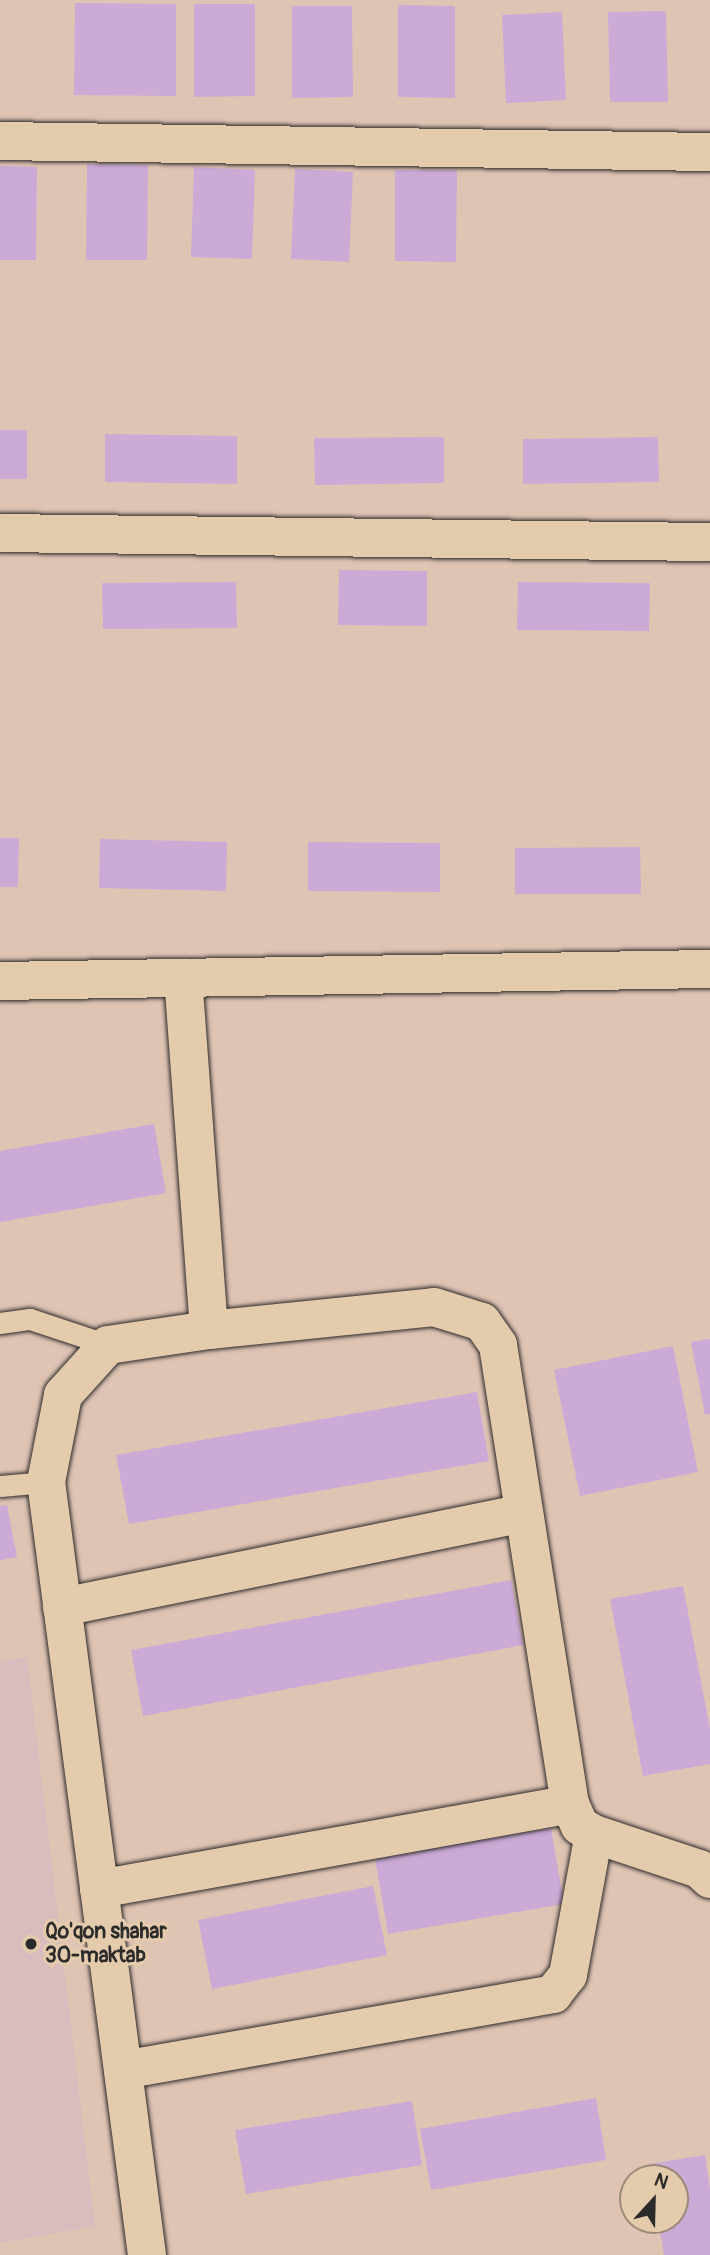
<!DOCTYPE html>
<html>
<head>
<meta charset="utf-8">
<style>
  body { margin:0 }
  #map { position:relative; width:710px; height:2255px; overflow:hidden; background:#dfc4b4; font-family:Pangolin,sans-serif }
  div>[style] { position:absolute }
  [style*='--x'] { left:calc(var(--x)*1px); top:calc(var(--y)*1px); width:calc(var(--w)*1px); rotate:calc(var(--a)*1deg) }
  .built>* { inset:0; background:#d9bcbe }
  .building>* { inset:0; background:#cbaad6 }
  .roads { filter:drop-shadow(0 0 2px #2b2b2b) drop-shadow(0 0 2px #2b2b2b) }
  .service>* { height:21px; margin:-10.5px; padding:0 10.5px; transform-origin:10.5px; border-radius:10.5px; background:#e4cbac }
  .minor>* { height:38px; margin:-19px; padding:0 19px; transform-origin:19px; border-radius:19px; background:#e4cbac }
  .dots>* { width:19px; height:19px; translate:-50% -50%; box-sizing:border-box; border:4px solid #e4cbac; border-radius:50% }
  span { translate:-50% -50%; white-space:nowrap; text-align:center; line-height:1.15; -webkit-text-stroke:6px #e4cbac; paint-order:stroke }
  .poi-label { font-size:21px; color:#2b2b2b; font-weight:700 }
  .left { translate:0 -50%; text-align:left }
  .north { position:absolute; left:619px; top:2164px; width:70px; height:70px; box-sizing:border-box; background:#e4cbac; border:2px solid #9a8b78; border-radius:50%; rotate:22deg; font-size:19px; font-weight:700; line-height:28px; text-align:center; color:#2b2b2b }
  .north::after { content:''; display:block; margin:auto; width:24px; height:32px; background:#2b2b2b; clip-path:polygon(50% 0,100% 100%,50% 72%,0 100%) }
</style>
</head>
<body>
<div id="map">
  <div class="built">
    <i style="clip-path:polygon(27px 1657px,95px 2226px,0 2243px,0 1662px)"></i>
  </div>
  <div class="building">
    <i style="clip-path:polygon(75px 3px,176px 4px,176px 96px,74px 95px)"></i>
    <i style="clip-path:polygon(194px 4px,255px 4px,255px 96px,194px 97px)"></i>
    <i style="clip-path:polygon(398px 5px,455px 6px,455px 98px,398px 97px)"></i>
    <i style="clip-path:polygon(292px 6px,352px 6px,353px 97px,292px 98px)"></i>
    <i style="clip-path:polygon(666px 11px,668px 102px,610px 102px,608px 12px)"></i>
    <i style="clip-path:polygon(562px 12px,566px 100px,506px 103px,502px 15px)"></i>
    <i style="clip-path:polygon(87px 164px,148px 165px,147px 260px,86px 260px)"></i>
    <i style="clip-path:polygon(0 166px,37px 167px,36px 260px,0 260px)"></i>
    <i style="clip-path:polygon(194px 167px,255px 170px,252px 259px,191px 257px)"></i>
    <i style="clip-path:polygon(295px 169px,353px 172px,349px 262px,291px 259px)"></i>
    <i style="clip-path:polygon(395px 170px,457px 170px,456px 262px,395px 261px)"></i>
    <i style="clip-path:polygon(0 430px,27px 430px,27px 479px,0 479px)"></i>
    <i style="clip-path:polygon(105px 434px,237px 436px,237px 484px,105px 482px)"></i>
    <i style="clip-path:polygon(444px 437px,444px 483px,315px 485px,314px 438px)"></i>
    <i style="clip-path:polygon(658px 437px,659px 482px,523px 484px,523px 439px)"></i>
    <i style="clip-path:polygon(339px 570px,427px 571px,427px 626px,338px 625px)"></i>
    <i style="clip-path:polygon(236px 582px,237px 628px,103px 629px,102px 583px)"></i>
    <i style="clip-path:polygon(518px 582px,650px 583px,649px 631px,517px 630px)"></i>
    <i style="clip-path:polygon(0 838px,19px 838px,18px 887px,0 887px)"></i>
    <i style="clip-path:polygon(100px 839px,227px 842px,226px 891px,99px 888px)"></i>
    <i style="clip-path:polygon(308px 842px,440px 843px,440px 892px,308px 891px)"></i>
    <i style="clip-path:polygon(640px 847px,641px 894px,515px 894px,515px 848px)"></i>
    <i style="clip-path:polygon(154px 1124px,166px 1193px,0 1222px,0 1151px)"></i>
    <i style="clip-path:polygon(710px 1339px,710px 1414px,705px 1415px,691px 1342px)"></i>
    <i style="clip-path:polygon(673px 1346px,698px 1472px,580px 1496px,554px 1370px)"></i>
    <i style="clip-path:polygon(477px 1392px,489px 1461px,129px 1524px,116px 1455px)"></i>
    <i style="clip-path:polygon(7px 1505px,17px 1557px,0 1560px,0 1506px)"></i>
    <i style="clip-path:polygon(511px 1580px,523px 1645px,143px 1716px,131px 1650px)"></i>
    <i style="clip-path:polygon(683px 1586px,710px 1729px,710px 1764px,643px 1776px,610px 1599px)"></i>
    <i style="clip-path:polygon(551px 1828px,564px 1904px,388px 1934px,375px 1858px)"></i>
    <i style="clip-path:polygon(373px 1886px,387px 1955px,212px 1989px,198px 1920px)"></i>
    <i style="clip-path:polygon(596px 2098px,606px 2160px,431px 2190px,420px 2129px)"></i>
    <i style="clip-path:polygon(412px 2101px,422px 2165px,246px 2194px,235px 2130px)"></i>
    <i style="clip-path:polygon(705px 2155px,710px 2188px,710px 2255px,664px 2255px,658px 2220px,675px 2220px,675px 2178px,651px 2178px,649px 2164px)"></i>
  </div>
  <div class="roads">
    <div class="service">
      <i style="--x:0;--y:1323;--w:30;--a:-8"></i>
      <i style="--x:30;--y:1319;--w:82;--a:18.4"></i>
      <i style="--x:0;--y:1486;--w:46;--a:-5"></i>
    </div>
    <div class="minor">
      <i style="--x:0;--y:141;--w:710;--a:0.89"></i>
      <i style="--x:0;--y:533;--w:710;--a:0.73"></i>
      <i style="--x:0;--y:981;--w:710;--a:-0.97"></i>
      <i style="--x:209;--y:1330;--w:226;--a:-5.8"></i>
      <i style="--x:434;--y:1307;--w:50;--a:17.4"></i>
      <i style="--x:482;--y:1322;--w:28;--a:55"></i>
      <i style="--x:498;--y:1345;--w:465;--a:81.1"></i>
      <i style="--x:570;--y:1804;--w:24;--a:66"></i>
      <i style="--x:580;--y:1826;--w:16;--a:30"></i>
      <i style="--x:594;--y:1834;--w:111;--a:18.4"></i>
      <i style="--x:699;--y:1869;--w:15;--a:42"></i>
      <i style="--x:62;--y:1607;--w:471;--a:-11.5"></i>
      <i style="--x:99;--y:1889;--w:479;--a:-10.2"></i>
      <i style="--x:123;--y:2070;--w:437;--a:-10"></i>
      <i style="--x:553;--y:1994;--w:24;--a:-52"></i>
      <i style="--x:568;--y:1975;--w:143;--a:-79.6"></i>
      <i style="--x:147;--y:2255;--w:780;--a:-97.44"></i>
      <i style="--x:46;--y:1482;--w:89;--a:-78.9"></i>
      <i style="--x:63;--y:1395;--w:67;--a:-48"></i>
      <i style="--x:108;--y:1345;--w:102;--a:-8.4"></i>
      <i style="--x:209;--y:1330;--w:353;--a:-94.2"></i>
    </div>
  </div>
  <div class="dots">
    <i style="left:31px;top:1944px;background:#2b2b2b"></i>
  </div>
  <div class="poi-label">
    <span class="left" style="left:45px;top:1944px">Qo'qon shahar<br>30-maktab</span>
  </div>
  <div class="north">N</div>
</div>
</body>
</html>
